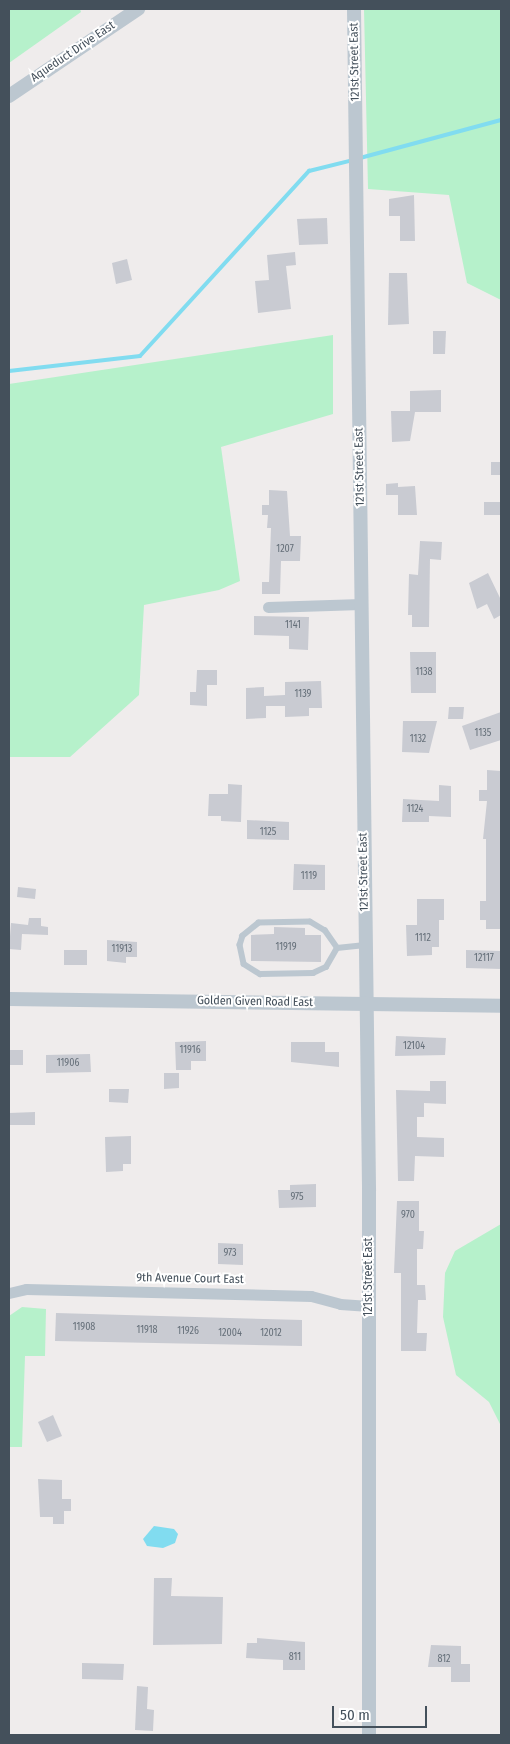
<!DOCTYPE html>
<html>
<head>
<meta charset="utf-8">
<style>
  body { margin:0 }
  #map { position:relative; width:510px; height:1744px; overflow:hidden; background:#efecec; font-family:"Fira Sans Condensed",sans-serif }
  div>[style] { position:absolute }
  [style*='--x'] { left:calc(var(--x)*1px); top:calc(var(--y)*1px); width:calc(var(--w)*1px); rotate:calc(var(--a)*1deg) }
  .green>* { inset:0; background:#b6f1cb }
  .water>* { inset:0; background:#81dcf0 }
  .stream>* { height:4px; margin:-2px; padding:0 2px; transform-origin:2px; border-radius:2px; background:#81dcf0 }
  .building>* { inset:0; background:#c9cbd2 }
  .service>* { height:5.5px; margin:-2.75px; padding:0 2.75px; transform-origin:2.75px; border-radius:2.75px; background:#bcc7d0 }
  .minor>* { height:11px; margin:-5.5px; padding:0 5.5px; transform-origin:5.5px; border-radius:5.5px; background:#bcc7d0 }
  .tertiary>* { height:14px; margin:-7px; padding:0 7px; transform-origin:7px; border-radius:7px; background:#bcc7d0 }
  span { translate:-50% -50%; white-space:nowrap; text-align:center; line-height:1.15; -webkit-text-stroke:4px #fff; paint-order:stroke }
  .number-label { font-size:10px; color:#656f79 }
  .number-label span { -webkit-text-stroke-width:0 }
  .street-label { font-size:12px; color:#44505b }
  .frame { position:absolute; inset:0; border:10px solid #44505b; pointer-events:none }
  .scale { position:absolute; left:332px; top:1706px; width:95px; height:22px; box-sizing:border-box; border:2px solid #44505b; border-top:0; padding-left:6px; font-size:15px; line-height:18px; white-space:nowrap; color:#44505b; -webkit-text-stroke:4px #fff; paint-order:stroke }
</style>
</head>
<body>
<div id="map">
  <div class="green">
    <i style="clip-path:polygon(9px 9px,80px 9px,81px 12px,9px 63px)"></i>
    <i style="clip-path:polygon(364px 9px,501px 9px,501px 300px,467px 283px,449px 195px,368px 189px)"></i>
    <i style="clip-path:polygon(333px 335px,333px 414px,221px 447px,240px 581px,219px 590px,144px 605px,139px 695px,70px 757px,9px 757px,9px 384px)"></i>
    <i style="clip-path:polygon(501px 1224px,501px 1426px,489px 1402px,456px 1375px,443px 1317px,445px 1273px,455px 1251px)"></i>
    <i style="clip-path:polygon(22px 1307px,46px 1309px,45px 1356px,25px 1356px,22px 1447px,9px 1447px,9px 1316px)"></i>
  </div>
  <div class="water">
    <i style="clip-path:polygon(154px 1526px,174px 1529px,178px 1534px,175px 1543px,163px 1548px,147px 1546px,143px 1539px)"></i>
  </div>
  <div class="stream">
    <i style="--x:360;--y:158;--w:146;--a:-15.1"></i>
    <i style="--x:9;--y:371;--w:132;--a:-6.5"></i>
    <i style="--x:140;--y:356;--w:251;--a:-47.6"></i>
    <i style="--x:309;--y:171;--w:45;--a:-14"></i>
  </div>
  <div class="building">
    <i style="clip-path:polygon(414px 195px,415px 241px,400px 241px,400px 216px,389px 216px,389px 199px)"></i>
    <i style="clip-path:polygon(327px 218px,328px 244px,299px 245px,297px 219px)"></i>
    <i style="clip-path:polygon(295px 252px,296px 265px,286px 266px,291px 309px,258px 313px,255px 281px,269px 280px,267px 255px)"></i>
    <i style="clip-path:polygon(127px 259px,132px 280px,116px 284px,112px 263px)"></i>
    <i style="clip-path:polygon(389px 273px,407px 273px,409px 324px,388px 325px)"></i>
    <i style="clip-path:polygon(433px 331px,446px 331px,445px 354px,433px 354px)"></i>
    <i style="clip-path:polygon(441px 390px,441px 412px,415px 412px,410px 441px,392px 442px,391px 411px,410px 411px,410px 391px)"></i>
    <i style="clip-path:polygon(491px 462px,501px 462px,501px 475px,491px 475px)"></i>
    <i style="clip-path:polygon(398px 483px,398px 487px,415px 486px,417px 515px,398px 515px,398px 495px,386px 495px,386px 484px)"></i>
    <i style="clip-path:polygon(269px 490px,287px 491px,290px 536px,301px 536px,300px 561px,281px 561px,280px 594px,262px 594px,262px 582px,269px 582px,271px 528px,267px 528px,268px 515px,262px 515px,262px 505px,269px 505px)"></i>
    <i style="clip-path:polygon(484px 502px,501px 502px,501px 515px,484px 515px)"></i>
    <i style="clip-path:polygon(420px 541px,442px 542px,441px 560px,430px 559px,429px 627px,412px 627px,412px 615px,408px 615px,409px 574px,418px 575px)"></i>
    <i style="clip-path:polygon(488px 573px,501px 600px,501px 615px,494px 619px,487px 604px,477px 609px,469px 583px)"></i>
    <i style="clip-path:polygon(254px 616px,309px 617px,308px 650px,289px 649px,289px 636px,254px 635px)"></i>
    <i style="clip-path:polygon(410px 652px,436px 652px,436px 693px,411px 693px)"></i>
    <i style="clip-path:polygon(197px 670px,217px 670px,217px 685px,207px 685px,207px 706px,190px 705px,190px 692px,196px 692px)"></i>
    <i style="clip-path:polygon(321px 681px,322px 708px,309px 708px,309px 716px,285px 717px,285px 706px,266px 706px,266px 718px,246px 719px,246px 688px,264px 687px,264px 696px,285px 695px,285px 682px)"></i>
    <i style="clip-path:polygon(449px 707px,464px 707px,463px 719px,448px 719px)"></i>
    <i style="clip-path:polygon(501px 712px,501px 740px,470px 750px,462px 726px)"></i>
    <i style="clip-path:polygon(403px 721px,437px 721px,429px 753px,402px 752px)"></i>
    <i style="clip-path:polygon(487px 770px,501px 771px,501px 929px,486px 929px,486px 920px,480px 920px,480px 901px,486px 901px,486px 839px,483px 839px,487px 801px,479px 801px,479px 790px,487px 790px)"></i>
    <i style="clip-path:polygon(228px 784px,242px 785px,241px 822px,221px 821px,221px 816px,208px 816px,209px 794px,228px 794px)"></i>
    <i style="clip-path:polygon(439px 785px,451px 786px,451px 817px,429px 816px,429px 822px,402px 822px,403px 799px,439px 801px)"></i>
    <i style="clip-path:polygon(247px 820px,289px 822px,289px 840px,247px 839px)"></i>
    <i style="clip-path:polygon(294px 864px,325px 865px,325px 890px,293px 890px)"></i>
    <i style="clip-path:polygon(18px 887px,36px 889px,35px 899px,17px 897px)"></i>
    <i style="clip-path:polygon(417px 899px,444px 899px,444px 920px,439px 920px,439px 947px,432px 947px,432px 955px,407px 956px,406px 925px,417px 925px)"></i>
    <i style="clip-path:polygon(29px 918px,41px 918px,41px 926px,48px 927px,48px 935px,22px 934px,21px 950px,9px 949px,11px 923px,28px 925px)"></i>
    <i style="clip-path:polygon(274px 927px,305px 928px,305px 935px,321px 935px,321px 962px,251px 961px,251px 935px,274px 934px)"></i>
    <i style="clip-path:polygon(107px 940px,137px 942px,137px 957px,126px 957px,126px 963px,107px 961px)"></i>
    <i style="clip-path:polygon(64px 950px,87px 950px,87px 965px,64px 965px)"></i>
    <i style="clip-path:polygon(466px 950px,501px 951px,501px 969px,466px 968px)"></i>
    <i style="clip-path:polygon(396px 1036px,446px 1038px,445px 1055px,395px 1056px)"></i>
    <i style="clip-path:polygon(206px 1041px,206px 1061px,191px 1061px,191px 1070px,176px 1070px,175px 1042px)"></i>
    <i style="clip-path:polygon(291px 1042px,325px 1042px,325px 1052px,339px 1052px,339px 1067px,291px 1062px)"></i>
    <i style="clip-path:polygon(9px 1050px,23px 1050px,23px 1065px,9px 1065px)"></i>
    <i style="clip-path:polygon(90px 1054px,91px 1072px,46px 1073px,46px 1055px)"></i>
    <i style="clip-path:polygon(164px 1073px,179px 1073px,179px 1088px,164px 1089px)"></i>
    <i style="clip-path:polygon(430px 1081px,446px 1081px,446px 1104px,424px 1103px,424px 1117px,417px 1117px,417px 1137px,444px 1138px,444px 1157px,415px 1156px,414px 1181px,398px 1181px,396px 1090px,430px 1091px)"></i>
    <i style="clip-path:polygon(109px 1089px,129px 1089px,128px 1103px,109px 1102px)"></i>
    <i style="clip-path:polygon(35px 1112px,35px 1125px,9px 1125px,9px 1113px)"></i>
    <i style="clip-path:polygon(131px 1136px,131px 1164px,123px 1164px,123px 1171px,106px 1172px,105px 1137px)"></i>
    <i style="clip-path:polygon(316px 1184px,316px 1207px,279px 1208px,278px 1190px,290px 1190px,290px 1185px)"></i>
    <i style="clip-path:polygon(397px 1201px,419px 1201px,419px 1231px,424px 1231px,423px 1249px,417px 1249px,417px 1285px,425px 1285px,426px 1300px,418px 1300px,417px 1333px,427px 1333px,426px 1351px,401px 1351px,401px 1273px,394px 1273px)"></i>
    <i style="clip-path:polygon(218px 1243px,243px 1244px,243px 1265px,218px 1264px)"></i>
    <i style="clip-path:polygon(56px 1313px,302px 1320px,302px 1346px,55px 1341px)"></i>
    <i style="clip-path:polygon(53px 1415px,62px 1436px,47px 1442px,38px 1422px)"></i>
    <i style="clip-path:polygon(38px 1479px,62px 1480px,62px 1499px,71px 1499px,71px 1511px,64px 1511px,64px 1524px,53px 1524px,53px 1517px,40px 1517px)"></i>
    <i style="clip-path:polygon(154px 1578px,172px 1578px,171px 1596px,223px 1597px,222px 1644px,153px 1645px)"></i>
    <i style="clip-path:polygon(257px 1638px,305px 1642px,305px 1670px,283px 1670px,283px 1660px,246px 1658px,247px 1643px,257px 1643px)"></i>
    <i style="clip-path:polygon(431px 1645px,461px 1646px,461px 1664px,470px 1664px,470px 1682px,451px 1682px,451px 1667px,428px 1667px)"></i>
    <i style="clip-path:polygon(82px 1663px,124px 1664px,123px 1680px,82px 1679px)"></i>
    <i style="clip-path:polygon(137px 1686px,148px 1687px,147px 1709px,154px 1710px,153px 1731px,135px 1730px)"></i>
  </div>
  <div class="service">
    <i style="--x:337;--y:948;--w:21;--a:-125"></i>
    <i style="--x:325;--y:931;--w:17;--a:-149"></i>
    <i style="--x:310;--y:922;--w:51;--a:178.9"></i>
    <i style="--x:259;--y:923;--w:21;--a:141"></i>
    <i style="--x:243;--y:936;--w:9;--a:108"></i>
    <i style="--x:240;--y:945;--w:19;--a:78"></i>
    <i style="--x:244;--y:964;--w:19;--a:32"></i>
    <i style="--x:260;--y:974;--w:53;--a:-1.1"></i>
    <i style="--x:313;--y:973;--w:14;--a:-25"></i>
    <i style="--x:326;--y:967;--w:22;--a:-60"></i>
    <i style="--x:337;--y:948;--w:28;--a:-6"></i>
  </div>
  <div class="minor">
    <i style="--x:268;--y:607;--w:93;--a:-1.8"></i>
    <i style="--x:9;--y:1293;--w:17;--a:-13"></i>
    <i style="--x:26;--y:1289;--w:285;--a:1.4"></i>
    <i style="--x:311;--y:1296;--w:30;--a:15"></i>
    <i style="--x:340;--y:1304;--w:29;--a:4"></i>
  </div>
  <div class="tertiary">
    <i style="--x:354;--y:9;--w:1182;--a:89.27"></i>
    <i style="--x:369;--y:1191;--w:544;--a:90"></i>
    <i style="--x:9;--y:96;--w:156;--a:-34"></i>
    <i style="--x:9;--y:999;--w:492;--a:0.8"></i>
  </div>
  <div class="number-label">
    <span style="left:285px;top:550px">1207</span>
    <span style="left:293px;top:626px">1141</span>
    <span style="left:424px;top:673px">1138</span>
    <span style="left:303px;top:695px">1139</span>
    <span style="left:483px;top:734px">1135</span>
    <span style="left:418px;top:740px">1132</span>
    <span style="left:415px;top:810px">1124</span>
    <span style="left:268px;top:833px">1125</span>
    <span style="left:309px;top:877px">1119</span>
    <span style="left:423px;top:939px">1112</span>
    <span style="left:286px;top:948px">11919</span>
    <span style="left:122px;top:950px">11913</span>
    <span style="left:484px;top:959px">12117</span>
    <span style="left:414px;top:1047px">12104</span>
    <span style="left:190px;top:1051px">11916</span>
    <span style="left:68px;top:1064px">11906</span>
    <span style="left:297px;top:1198px">975</span>
    <span style="left:408px;top:1216px">970</span>
    <span style="left:230px;top:1254px">973</span>
    <span style="left:84px;top:1328px">11908</span>
    <span style="left:147px;top:1331px">11918</span>
    <span style="left:188px;top:1332px">11926</span>
    <span style="left:230px;top:1334px">12004</span>
    <span style="left:271px;top:1334px">12012</span>
    <span style="left:295px;top:1658px">811</span>
    <span style="left:444px;top:1660px">812</span>
  </div>
  <div class="street-label">
    <span style="left:73px;top:52px;rotate:-34deg">Aqueduct Drive East</span>
    <span style="left:355px;top:62px;rotate:-91deg">121st Street East</span>
    <span style="left:360px;top:467px;rotate:-91deg">121st Street East</span>
    <span style="left:364px;top:872px;rotate:-91deg">121st Street East</span>
    <span style="left:255px;top:1002px;rotate:1deg">Golden Given Road East</span>
    <span style="left:369px;top:1277px;rotate:-90deg">121st Street East</span>
    <span style="left:190px;top:1279px;rotate:1deg">9th Avenue Court East</span>
  </div>
  <div class="frame"></div>
  <div class="scale">50 m</div>
</div>
</body>
</html>
